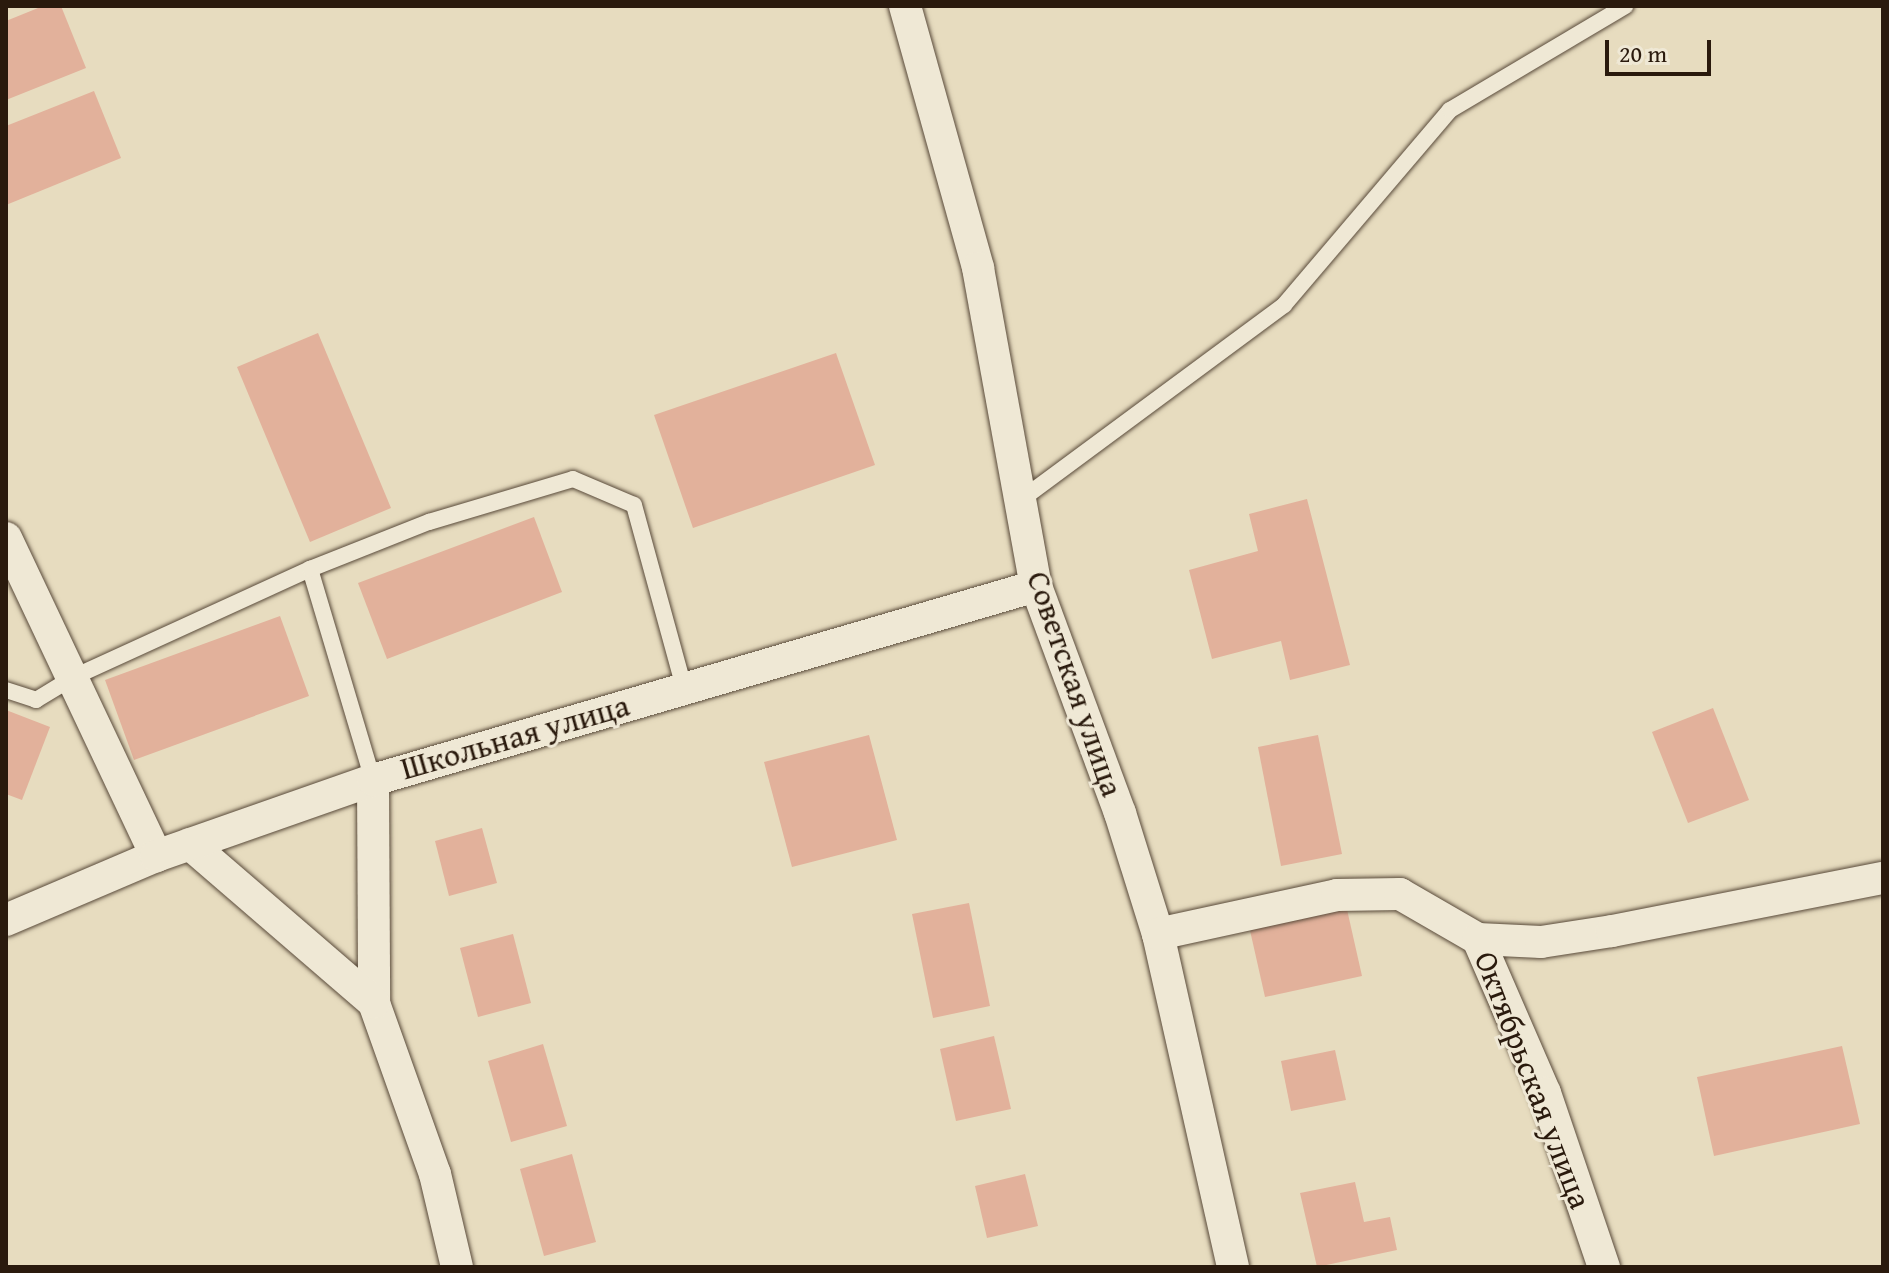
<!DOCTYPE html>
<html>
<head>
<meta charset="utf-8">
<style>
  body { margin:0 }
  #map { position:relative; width:1889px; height:1273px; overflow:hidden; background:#e7dcbf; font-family:"Gentium Book Plus",serif }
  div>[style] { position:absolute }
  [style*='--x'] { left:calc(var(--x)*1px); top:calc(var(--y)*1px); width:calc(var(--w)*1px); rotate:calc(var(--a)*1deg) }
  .building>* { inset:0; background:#e2b19b }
  .roads { filter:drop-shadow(0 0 2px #594a3a) drop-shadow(0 0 2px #594a3a) }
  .service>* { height:16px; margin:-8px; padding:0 8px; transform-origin:8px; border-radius:8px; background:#efe8d5 }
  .minor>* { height:32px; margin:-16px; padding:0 16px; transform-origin:16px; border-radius:16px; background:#efe8d5 }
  span { translate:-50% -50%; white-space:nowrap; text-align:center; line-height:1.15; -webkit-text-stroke:6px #efe8d5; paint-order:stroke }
  .street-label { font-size:32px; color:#2a1a0d }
  .frame { position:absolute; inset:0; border:8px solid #2a1a0d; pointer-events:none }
  .scale { position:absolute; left:1605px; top:40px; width:106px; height:36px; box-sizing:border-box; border:4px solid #2a1a0d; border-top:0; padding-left:10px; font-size:24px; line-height:28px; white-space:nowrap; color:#2a1a0d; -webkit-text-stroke:6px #efe8d5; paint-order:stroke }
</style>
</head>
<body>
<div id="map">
  <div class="building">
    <i style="clip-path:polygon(43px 6px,61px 6px,86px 68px,6px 100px,6px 21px)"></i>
    <i style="clip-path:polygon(94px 91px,121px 158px,6px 205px,6px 126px)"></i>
    <i style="clip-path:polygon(318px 333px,391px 508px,310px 542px,237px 367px)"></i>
    <i style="clip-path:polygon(836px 353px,875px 465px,693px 528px,654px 415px)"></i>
    <i style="clip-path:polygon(1307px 499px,1350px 665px,1290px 680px,1281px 641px,1212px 659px,1189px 570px,1258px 551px,1249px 514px)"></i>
    <i style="clip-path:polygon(534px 517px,562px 592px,387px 659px,358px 583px)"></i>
    <i style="clip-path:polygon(280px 616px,309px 696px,134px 760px,105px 680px)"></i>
    <i style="clip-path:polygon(1713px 708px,1749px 800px,1688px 823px,1652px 732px)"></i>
    <i style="clip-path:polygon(6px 710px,50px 727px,22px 800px,6px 794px)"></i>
    <i style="clip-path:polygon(869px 735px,897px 840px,792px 867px,764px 762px)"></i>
    <i style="clip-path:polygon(1318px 735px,1342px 854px,1281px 866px,1258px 747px)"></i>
    <i style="clip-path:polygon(482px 828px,497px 883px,449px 896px,435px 841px)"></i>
    <i style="clip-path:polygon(969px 903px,990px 1006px,933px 1018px,912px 914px)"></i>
    <i style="clip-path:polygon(1346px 905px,1362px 976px,1265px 997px,1249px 926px)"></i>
    <i style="clip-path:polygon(513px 934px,531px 1003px,478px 1017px,460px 948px)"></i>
    <i style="clip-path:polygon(994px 1036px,1011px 1109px,956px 1121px,940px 1049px)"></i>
    <i style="clip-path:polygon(543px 1044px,567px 1126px,511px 1142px,488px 1061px)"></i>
    <i style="clip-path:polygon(1842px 1046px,1860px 1124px,1714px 1156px,1697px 1077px)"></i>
    <i style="clip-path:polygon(1335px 1050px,1346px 1100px,1291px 1111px,1281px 1061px)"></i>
    <i style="clip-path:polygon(572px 1154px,596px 1242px,544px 1256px,520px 1169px)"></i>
    <i style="clip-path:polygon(1025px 1174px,1038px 1226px,987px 1238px,975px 1186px)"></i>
    <i style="clip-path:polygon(1355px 1182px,1364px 1222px,1390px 1217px,1397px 1250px,1317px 1267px,1300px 1193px)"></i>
  </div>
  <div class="roads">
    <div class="service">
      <i style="--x:1022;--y:499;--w:326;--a:-36.5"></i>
      <i style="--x:1284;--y:305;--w:256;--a:-49.6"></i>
      <i style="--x:1450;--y:110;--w:204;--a:-30.7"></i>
      <i style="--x:310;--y:569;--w:220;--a:73.4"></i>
      <i style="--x:6;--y:690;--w:32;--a:18"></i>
      <i style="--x:36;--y:700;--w:44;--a:-31.2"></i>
      <i style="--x:74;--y:677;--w:260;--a:-24.6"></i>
      <i style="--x:310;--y:569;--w:128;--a:-21.6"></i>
      <i style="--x:429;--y:522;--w:150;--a:-16.6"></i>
      <i style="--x:573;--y:479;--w:66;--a:23.1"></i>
      <i style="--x:634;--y:505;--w:190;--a:74.7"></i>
    </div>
    <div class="minor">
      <i style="--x:905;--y:6;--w:272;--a:74.4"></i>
      <i style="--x:978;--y:268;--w:323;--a:79.7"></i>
      <i style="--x:1036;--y:586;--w:242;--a:69.7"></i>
      <i style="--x:1120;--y:813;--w:127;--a:72.6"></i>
      <i style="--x:1158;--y:934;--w:341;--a:77.3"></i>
      <i style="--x:6;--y:538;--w:352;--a:64.7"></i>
      <i style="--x:373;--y:780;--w:223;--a:89.7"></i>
      <i style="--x:374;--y:1003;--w:182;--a:70.4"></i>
      <i style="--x:435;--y:1174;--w:96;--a:76.7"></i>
      <i style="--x:190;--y:844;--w:243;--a:40.8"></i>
      <i style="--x:6;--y:920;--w:163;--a:-23.1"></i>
      <i style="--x:156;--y:856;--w:230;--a:-19.3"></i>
      <i style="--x:373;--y:780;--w:691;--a:-16.31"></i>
      <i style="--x:1158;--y:934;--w:183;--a:-12.3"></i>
      <i style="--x:1337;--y:895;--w:63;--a:-0.9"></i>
      <i style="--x:1400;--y:894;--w:90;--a:30"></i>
      <i style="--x:1478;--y:939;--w:168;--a:66.5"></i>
      <i style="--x:1545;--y:1093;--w:184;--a:71.3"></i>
      <i style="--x:1478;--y:939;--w:63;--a:2.7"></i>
      <i style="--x:1541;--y:942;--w:72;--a:-8.8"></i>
      <i style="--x:1612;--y:931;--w:276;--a:-11.1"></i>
    </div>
  </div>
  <div class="street-label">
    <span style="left:1075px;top:684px;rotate:71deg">Советская улица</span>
    <span style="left:515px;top:737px;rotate:-16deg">Школьная улица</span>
    <span style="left:1533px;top:1080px;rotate:69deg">Октябрьская улица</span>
  </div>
  <div class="frame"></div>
  <div class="scale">20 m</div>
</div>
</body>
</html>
